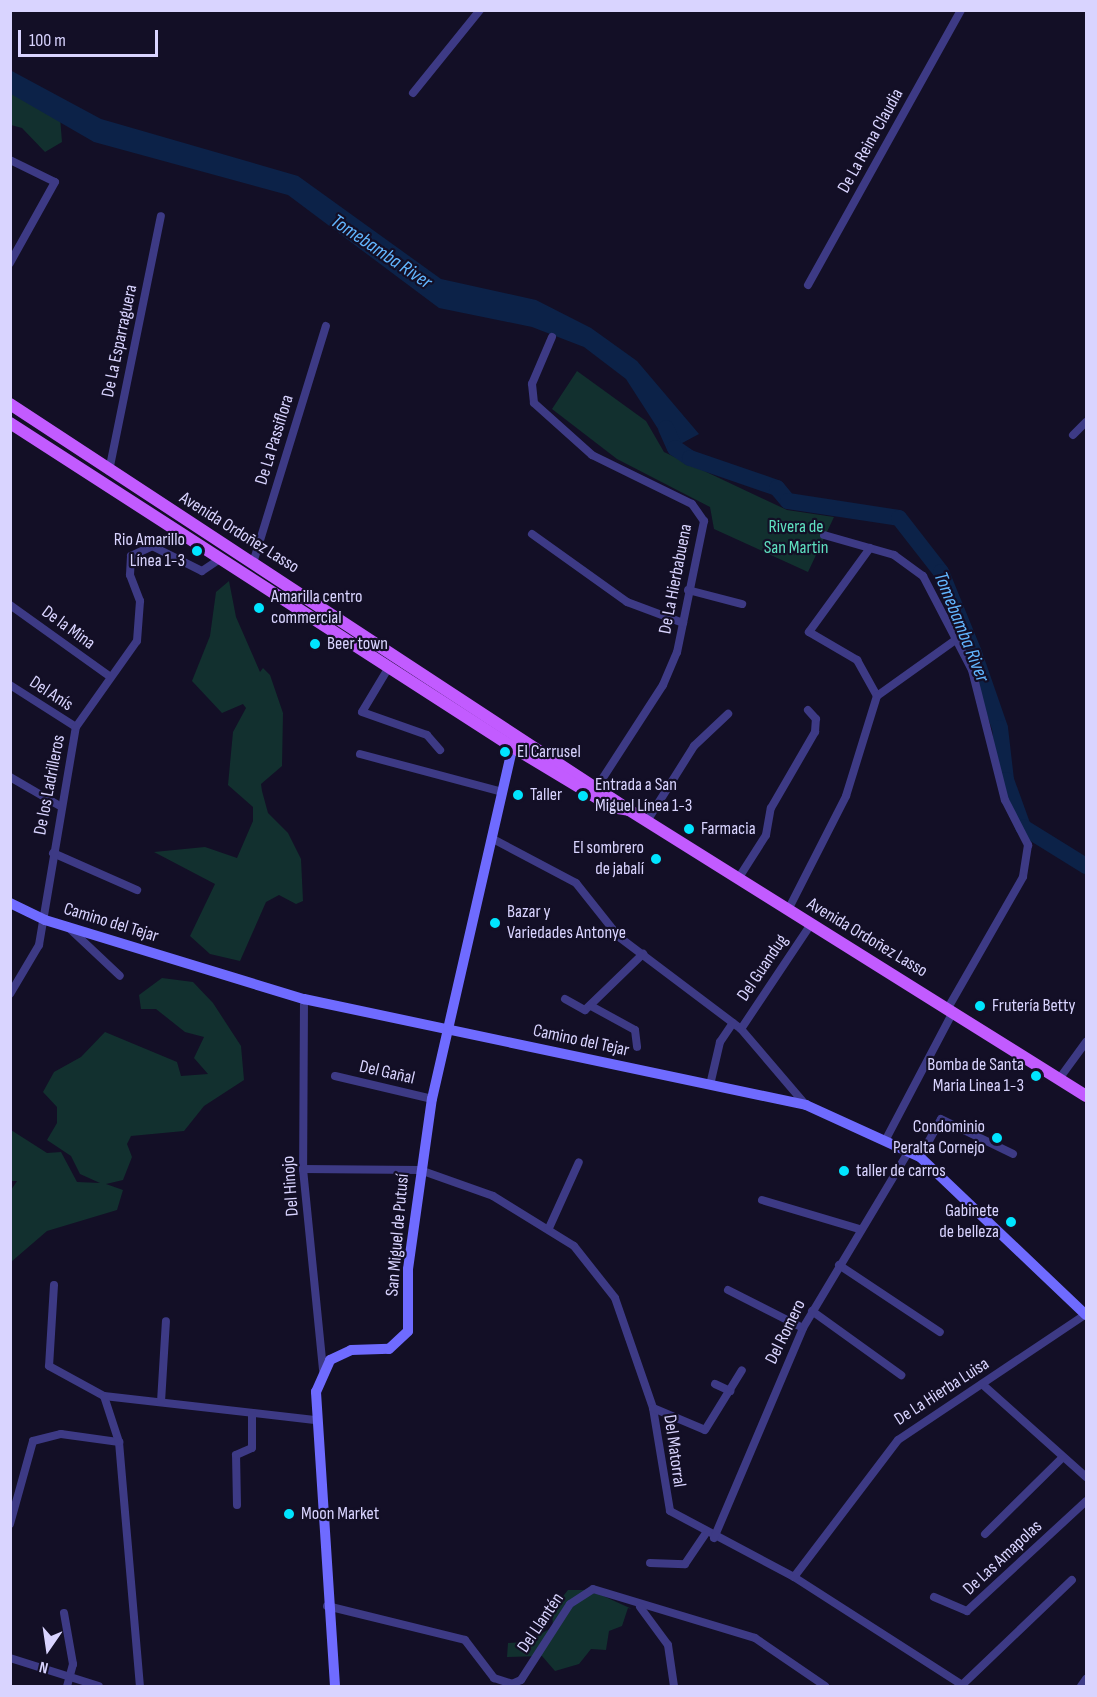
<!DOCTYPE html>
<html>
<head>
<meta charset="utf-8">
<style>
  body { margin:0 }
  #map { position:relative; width:1097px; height:1697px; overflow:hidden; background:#130f26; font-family:"Sofia Sans Condensed",sans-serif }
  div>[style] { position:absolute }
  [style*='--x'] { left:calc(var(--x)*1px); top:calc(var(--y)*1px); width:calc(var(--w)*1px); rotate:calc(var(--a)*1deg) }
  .green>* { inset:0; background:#12302f }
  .water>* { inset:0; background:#0c2248 }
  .river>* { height:16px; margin:-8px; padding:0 8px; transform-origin:8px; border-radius:8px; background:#0c2248 }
  .street>* { height:8px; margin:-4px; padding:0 4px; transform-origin:4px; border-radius:4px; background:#3d3a85 }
  .secondary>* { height:10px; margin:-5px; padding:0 5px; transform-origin:5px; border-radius:5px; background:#6f6bff }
  .primary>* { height:12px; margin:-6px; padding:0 6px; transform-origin:6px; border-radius:6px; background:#c25bff }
  .dots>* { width:16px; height:16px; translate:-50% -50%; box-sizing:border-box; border:3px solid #130f26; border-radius:50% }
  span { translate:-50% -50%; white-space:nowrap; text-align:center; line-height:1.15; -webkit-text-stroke:4.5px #130f26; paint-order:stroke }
  .street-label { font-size:18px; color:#d9d4ff }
  .park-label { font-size:18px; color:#5fe0c0 }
  .poi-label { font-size:18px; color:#d9d4ff }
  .right { translate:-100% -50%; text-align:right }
  .left { translate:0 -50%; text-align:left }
  .water-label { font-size:20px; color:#62b6ff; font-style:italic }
  .frame { position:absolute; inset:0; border:12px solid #d9d4ff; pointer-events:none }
  .north { position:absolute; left:18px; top:1619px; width:60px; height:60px; -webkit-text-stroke:4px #130f26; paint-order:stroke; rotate:193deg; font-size:16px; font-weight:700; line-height:24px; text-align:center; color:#d9d4ff }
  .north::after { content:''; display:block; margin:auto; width:21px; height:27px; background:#d9d4ff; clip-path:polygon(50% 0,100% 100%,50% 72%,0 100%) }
  .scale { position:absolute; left:18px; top:30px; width:140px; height:27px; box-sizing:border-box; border:3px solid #d9d4ff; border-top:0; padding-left:8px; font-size:18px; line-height:21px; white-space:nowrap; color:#d9d4ff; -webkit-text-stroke:4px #130f26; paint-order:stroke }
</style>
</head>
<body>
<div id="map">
  <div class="green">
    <i style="clip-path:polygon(11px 86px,60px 117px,62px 142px,45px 152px,22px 128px,11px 125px)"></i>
    <i style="clip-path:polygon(577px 371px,646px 421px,664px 452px,787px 510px,834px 517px,808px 572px,714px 529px,710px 507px,617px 459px,552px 409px)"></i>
    <i style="clip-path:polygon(229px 581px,236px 617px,260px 672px,263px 668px,270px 675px,283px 713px,282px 766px,261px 784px,262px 791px,268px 813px,288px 833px,301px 859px,303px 901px,296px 904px,279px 895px,266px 902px,240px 961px,210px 954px,190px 936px,215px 884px,154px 852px,205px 847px,237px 858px,253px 821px,253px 807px,228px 785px,233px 732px,246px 708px,243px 704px,222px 713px,192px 681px,210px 636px,216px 592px)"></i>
    <i style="clip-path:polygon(162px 978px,193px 982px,213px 1003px,241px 1046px,244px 1080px,204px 1106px,184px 1131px,131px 1136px,127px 1144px,132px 1157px,123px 1180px,106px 1184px,123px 1190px,117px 1210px,47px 1231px,11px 1262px,11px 1190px,17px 1181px,11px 1181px,11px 1130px,47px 1153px,61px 1152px,77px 1182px,100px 1183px,80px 1174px,71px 1156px,47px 1140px,57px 1123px,57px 1107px,43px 1092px,54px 1072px,81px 1057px,105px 1032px,177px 1062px,181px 1076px,208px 1074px,194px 1058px,204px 1037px,185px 1032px,156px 1009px,141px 1009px,139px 995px)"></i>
    <i style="clip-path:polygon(568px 1590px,590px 1590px,632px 1609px,628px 1608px,622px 1626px,609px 1631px,606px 1650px,591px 1649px,579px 1664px,555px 1671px,542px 1656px,507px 1657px,508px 1643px,526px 1642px,553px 1627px,552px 1610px)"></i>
  </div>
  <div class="water">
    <i style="clip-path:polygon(10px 70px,101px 119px,298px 176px,441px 279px,536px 300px,591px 328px,637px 361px,699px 434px,671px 449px,626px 379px,584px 347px,532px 327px,439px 308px,288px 195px,94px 142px,11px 94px)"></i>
  </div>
  <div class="river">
    <i style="--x:666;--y:428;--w:22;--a:66"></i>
    <i style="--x:675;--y:448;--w:18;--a:34"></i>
    <i style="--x:690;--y:458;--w:92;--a:19"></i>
    <i style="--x:777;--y:488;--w:17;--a:50"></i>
    <i style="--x:788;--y:501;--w:112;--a:8.7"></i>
    <i style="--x:899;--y:518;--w:68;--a:52.1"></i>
    <i style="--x:941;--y:572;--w:87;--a:67.8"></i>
    <i style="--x:974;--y:653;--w:79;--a:70.9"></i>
    <i style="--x:1000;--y:728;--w:52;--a:83.4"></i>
    <i style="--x:1006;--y:780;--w:50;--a:70.1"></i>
    <i style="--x:1023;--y:827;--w:74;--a:31.8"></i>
  </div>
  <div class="street">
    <i style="--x:413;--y:93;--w:107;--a:-51.1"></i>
    <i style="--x:10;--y:160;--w:50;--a:26.1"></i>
    <i style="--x:55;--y:182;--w:93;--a:119.1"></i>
    <i style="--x:808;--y:285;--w:315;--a:-60.9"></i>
    <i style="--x:552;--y:337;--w:51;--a:113.1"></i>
    <i style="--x:532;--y:384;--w:19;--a:84"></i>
    <i style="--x:534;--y:403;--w:78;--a:41.9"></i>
    <i style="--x:592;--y:455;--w:111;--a:26.1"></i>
    <i style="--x:692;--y:504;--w:21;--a:55"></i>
    <i style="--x:704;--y:521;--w:134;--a:101.6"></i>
    <i style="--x:677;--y:652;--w:36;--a:113"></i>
    <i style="--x:663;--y:685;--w:125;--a:122.9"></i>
    <i style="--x:1073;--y:435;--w:18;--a:-45"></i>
    <i style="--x:109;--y:471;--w:260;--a:-78.5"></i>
    <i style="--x:532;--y:534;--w:117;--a:35.6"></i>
    <i style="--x:627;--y:602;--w:60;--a:20.6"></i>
    <i style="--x:824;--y:535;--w:73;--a:15.9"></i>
    <i style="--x:894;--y:555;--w:36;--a:36"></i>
    <i style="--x:923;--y:576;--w:106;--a:62.5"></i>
    <i style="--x:972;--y:670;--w:134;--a:75.8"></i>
    <i style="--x:1005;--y:800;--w:51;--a:62.9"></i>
    <i style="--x:1028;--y:845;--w:32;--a:99"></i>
    <i style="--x:1023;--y:877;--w:151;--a:119.8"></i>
    <i style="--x:870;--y:548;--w:104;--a:126"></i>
    <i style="--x:809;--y:632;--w:56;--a:30.3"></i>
    <i style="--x:857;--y:660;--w:41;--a:60.9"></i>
    <i style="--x:877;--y:696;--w:98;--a:-35.5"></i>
    <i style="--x:253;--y:563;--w:248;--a:-72.9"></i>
    <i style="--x:688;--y:590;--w:56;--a:14.5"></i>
    <i style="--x:10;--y:605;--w:122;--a:35.6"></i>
    <i style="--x:389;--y:667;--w:52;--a:121"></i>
    <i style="--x:362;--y:712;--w:69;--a:19.5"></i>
    <i style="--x:427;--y:735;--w:20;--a:49"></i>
    <i style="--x:10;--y:685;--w:78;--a:32.5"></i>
    <i style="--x:360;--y:754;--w:148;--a:14.9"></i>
    <i style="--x:10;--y:777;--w:58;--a:30.1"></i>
    <i style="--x:647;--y:821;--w:89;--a:-57.9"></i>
    <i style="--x:694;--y:746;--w:47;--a:-43.3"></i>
    <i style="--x:493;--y:839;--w:94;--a:27.9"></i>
    <i style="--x:576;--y:883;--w:69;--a:51.5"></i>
    <i style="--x:619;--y:937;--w:153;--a:37"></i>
    <i style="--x:741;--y:1029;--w:100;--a:49.5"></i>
    <i style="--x:53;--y:853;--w:92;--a:23.8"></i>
    <i style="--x:738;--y:879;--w:52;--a:-57.5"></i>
    <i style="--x:766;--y:835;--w:27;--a:-80"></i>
    <i style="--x:771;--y:808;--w:88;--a:-59.9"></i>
    <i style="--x:815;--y:732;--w:13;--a:-86"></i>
    <i style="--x:816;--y:719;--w:12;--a:-132"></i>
    <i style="--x:788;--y:910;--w:128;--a:-63"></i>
    <i style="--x:846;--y:796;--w:105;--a:-72.8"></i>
    <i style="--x:68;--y:927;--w:71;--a:43.3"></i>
    <i style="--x:10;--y:994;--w:57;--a:-59.4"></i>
    <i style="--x:39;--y:945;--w:221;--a:-80.4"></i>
    <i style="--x:76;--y:727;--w:105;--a:-54.7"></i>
    <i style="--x:137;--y:641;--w:40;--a:-85.7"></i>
    <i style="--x:140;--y:601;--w:28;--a:-111"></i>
    <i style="--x:130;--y:575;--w:19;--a:-87"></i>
    <i style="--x:131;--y:556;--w:23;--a:-25"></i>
    <i style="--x:152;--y:546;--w:56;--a:26.6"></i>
    <i style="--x:202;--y:571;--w:22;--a:-34"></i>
    <i style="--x:304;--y:999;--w:170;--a:90.3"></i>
    <i style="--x:303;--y:1169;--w:202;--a:84.3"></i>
    <i style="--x:565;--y:999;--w:23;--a:29"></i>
    <i style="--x:585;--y:1010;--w:81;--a:-44"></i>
    <i style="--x:591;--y:1006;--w:50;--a:28.6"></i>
    <i style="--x:635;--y:1030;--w:17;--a:83"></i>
    <i style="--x:741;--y:1029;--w:126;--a:-56.3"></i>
    <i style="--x:335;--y:1076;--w:100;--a:13.3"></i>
    <i style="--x:1059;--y:1079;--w:46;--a:-53.9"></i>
    <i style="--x:710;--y:1085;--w:44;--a:-76.9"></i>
    <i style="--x:720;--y:1042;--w:23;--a:-56"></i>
    <i style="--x:886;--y:1139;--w:144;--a:-62.2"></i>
    <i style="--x:920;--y:1157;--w:43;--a:-61.1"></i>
    <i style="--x:941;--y:1119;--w:80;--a:25.9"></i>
    <i style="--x:303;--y:1169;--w:117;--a:0.5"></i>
    <i style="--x:420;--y:1170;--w:77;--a:19.6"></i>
    <i style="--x:493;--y:1196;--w:95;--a:31.7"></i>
    <i style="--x:574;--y:1246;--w:66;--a:51.7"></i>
    <i style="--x:615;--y:1298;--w:116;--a:70.9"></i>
    <i style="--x:653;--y:1408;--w:104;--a:80.6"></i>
    <i style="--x:670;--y:1511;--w:140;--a:28"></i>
    <i style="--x:794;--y:1577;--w:202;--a:32.7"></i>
    <i style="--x:762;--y:1200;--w:101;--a:16.6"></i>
    <i style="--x:549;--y:1228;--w:72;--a:-65.6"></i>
    <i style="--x:839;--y:1265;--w:121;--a:33.6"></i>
    <i style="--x:54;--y:1285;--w:81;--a:93.5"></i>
    <i style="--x:49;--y:1366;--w:63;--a:28.6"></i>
    <i style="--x:104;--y:1396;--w:212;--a:6.5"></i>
    <i style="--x:728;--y:1290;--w:84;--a:26.9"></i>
    <i style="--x:812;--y:1311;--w:110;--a:35.7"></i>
    <i style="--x:715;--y:1384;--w:17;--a:25"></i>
    <i style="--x:982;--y:1384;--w:140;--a:41.8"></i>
    <i style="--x:161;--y:1402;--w:81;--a:-86.5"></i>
    <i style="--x:653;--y:1408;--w:56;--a:22.9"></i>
    <i style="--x:705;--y:1430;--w:70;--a:-58.3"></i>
    <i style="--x:119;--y:1442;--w:245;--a:85.1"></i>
    <i style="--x:237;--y:1505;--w:50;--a:-91.1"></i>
    <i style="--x:236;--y:1455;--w:17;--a:-24"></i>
    <i style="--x:252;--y:1448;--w:35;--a:-90"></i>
    <i style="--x:10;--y:1524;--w:86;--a:-74.5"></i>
    <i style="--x:33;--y:1441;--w:29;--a:-14"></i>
    <i style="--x:61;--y:1434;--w:59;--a:7.9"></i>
    <i style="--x:119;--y:1442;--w:48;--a:-108.1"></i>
    <i style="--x:985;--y:1534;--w:108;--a:-44.6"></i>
    <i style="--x:714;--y:1538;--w:228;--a:-67"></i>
    <i style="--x:803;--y:1328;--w:206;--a:-59.1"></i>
    <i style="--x:650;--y:1563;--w:35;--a:2"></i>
    <i style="--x:685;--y:1564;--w:36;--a:-56"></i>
    <i style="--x:794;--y:1577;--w:172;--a:-52.8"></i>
    <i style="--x:898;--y:1440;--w:226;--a:-33.8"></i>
    <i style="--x:934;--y:1597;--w:36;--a:23"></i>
    <i style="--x:967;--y:1611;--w:162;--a:-42.7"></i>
    <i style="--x:327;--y:1606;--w:142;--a:13.8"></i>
    <i style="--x:465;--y:1640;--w:48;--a:52.7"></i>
    <i style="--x:494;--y:1678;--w:19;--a:18"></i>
    <i style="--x:512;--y:1684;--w:10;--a:-24"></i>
    <i style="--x:521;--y:1680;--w:90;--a:-57.2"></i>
    <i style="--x:570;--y:1604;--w:27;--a:-33"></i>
    <i style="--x:593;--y:1589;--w:169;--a:16.8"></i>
    <i style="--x:755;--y:1638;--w:85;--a:34.4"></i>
    <i style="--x:640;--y:1607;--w:47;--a:53.6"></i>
    <i style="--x:668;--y:1645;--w:41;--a:81.7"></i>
    <i style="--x:64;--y:1613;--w:52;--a:80"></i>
    <i style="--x:73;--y:1664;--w:23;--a:105"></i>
    <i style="--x:10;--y:1658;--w:93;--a:17.5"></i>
    <i style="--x:962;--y:1685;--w:152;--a:-43.7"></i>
    <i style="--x:1081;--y:1686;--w:9;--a:-54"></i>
  </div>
  <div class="secondary">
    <i style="--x:10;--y:903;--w:39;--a:26"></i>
    <i style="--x:45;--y:920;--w:271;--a:17"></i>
    <i style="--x:304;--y:999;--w:513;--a:11.92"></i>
    <i style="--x:806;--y:1105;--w:125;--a:24.5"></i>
    <i style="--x:920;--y:1157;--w:229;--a:43.6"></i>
    <i style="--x:335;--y:1686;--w:295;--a:-93.7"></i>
    <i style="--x:316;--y:1392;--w:35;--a:-66"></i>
    <i style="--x:330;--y:1360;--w:23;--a:-25"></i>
    <i style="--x:351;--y:1350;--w:38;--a:-2"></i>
    <i style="--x:389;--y:1349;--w:26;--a:-43"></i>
    <i style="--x:408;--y:1331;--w:62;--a:-90"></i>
    <i style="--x:408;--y:1269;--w:172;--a:-82"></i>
    <i style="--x:432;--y:1099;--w:368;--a:-77.1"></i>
  </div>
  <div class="primary">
    <i style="--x:10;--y:404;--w:740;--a:33.26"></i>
    <i style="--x:629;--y:810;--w:539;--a:32.04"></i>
    <i style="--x:10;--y:423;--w:596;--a:32.81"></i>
    <i style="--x:511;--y:746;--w:118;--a:31.1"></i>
    <i style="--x:612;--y:807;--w:17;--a:10"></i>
  </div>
  <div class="dots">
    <i style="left:197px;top:551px;background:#00e5ff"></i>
    <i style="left:259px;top:608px;background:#00e5ff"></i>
    <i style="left:315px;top:644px;background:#00e5ff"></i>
    <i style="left:505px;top:752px;background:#00e5ff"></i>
    <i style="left:518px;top:795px;background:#00e5ff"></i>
    <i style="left:583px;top:796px;background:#00e5ff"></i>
    <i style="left:689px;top:829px;background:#00e5ff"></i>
    <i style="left:656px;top:859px;background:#00e5ff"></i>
    <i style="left:495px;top:923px;background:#00e5ff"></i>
    <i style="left:980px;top:1006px;background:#00e5ff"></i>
    <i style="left:1036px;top:1076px;background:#00e5ff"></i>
    <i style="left:997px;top:1138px;background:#00e5ff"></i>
    <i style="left:844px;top:1171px;background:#00e5ff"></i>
    <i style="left:1011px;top:1222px;background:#00e5ff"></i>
    <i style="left:289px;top:1514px;background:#00e5ff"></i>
  </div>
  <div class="street-label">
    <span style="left:871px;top:141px;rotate:-61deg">De La Reina Claudia</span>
    <span style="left:120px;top:341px;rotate:-78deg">De La Esparraguera</span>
    <span style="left:275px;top:440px;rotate:-73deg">De La Passiflora</span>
    <span style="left:239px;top:533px;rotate:32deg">Avenida Ordoñez Lasso</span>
    <span style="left:676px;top:579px;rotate:-79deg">De La Hierbabuena</span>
    <span style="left:68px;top:628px;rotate:36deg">De la Mina</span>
    <span style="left:51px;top:694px;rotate:33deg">Del Anís</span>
    <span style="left:50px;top:785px;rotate:-79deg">De los Ladrilleros</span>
    <span style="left:111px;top:923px;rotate:17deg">Camino del Tejar</span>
    <span style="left:867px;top:938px;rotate:31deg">Avenida Ordoñez Lasso</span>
    <span style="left:763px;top:968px;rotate:-56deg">Del Guandug</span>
    <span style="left:581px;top:1041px;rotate:12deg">Camino del Tejar</span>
    <span style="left:387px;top:1073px;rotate:13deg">Del Gañal</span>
    <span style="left:291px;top:1186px;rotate:-94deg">Del Hinojo</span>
    <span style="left:398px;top:1235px;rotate:-85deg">San Miguel de Putusí</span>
    <span style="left:786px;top:1332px;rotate:-64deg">Del Romero</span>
    <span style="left:942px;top:1392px;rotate:-33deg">De La Hierba Luisa</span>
    <span style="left:674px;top:1451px;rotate:82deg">Del Matorral</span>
    <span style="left:1003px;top:1558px;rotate:-43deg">De Las Amapolas</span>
    <span style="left:541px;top:1623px;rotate:-56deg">Del Llantén</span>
  </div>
  <div class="park-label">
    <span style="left:796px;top:538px">Rivera de<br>San Martin</span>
  </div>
  <div class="poi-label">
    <span class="right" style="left:185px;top:551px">Rio Amarillo<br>Línea 1-3</span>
    <span class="left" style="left:271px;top:608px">Amarilla centro<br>commercial</span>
    <span class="left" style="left:327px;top:644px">Beer town</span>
    <span class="left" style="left:517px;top:752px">El Carrusel</span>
    <span class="left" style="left:595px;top:796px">Entrada a San<br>Miguel Línea 1-3</span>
    <span class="left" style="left:530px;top:795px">Taller</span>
    <span class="left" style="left:701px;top:829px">Farmacia</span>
    <span class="right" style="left:644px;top:859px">El sombrero<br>de jabalí</span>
    <span class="left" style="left:507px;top:923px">Bazar y<br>Variedades Antonye</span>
    <span class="left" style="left:992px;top:1006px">Frutería Betty</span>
    <span class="right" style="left:1024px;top:1076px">Bomba de Santa<br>Maria Linea 1-3</span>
    <span class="right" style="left:985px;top:1138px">Condominio<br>Peralta Cornejo</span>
    <span class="left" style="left:856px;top:1171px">taller de carros</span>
    <span class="right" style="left:999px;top:1222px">Gabinete<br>de belleza</span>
    <span class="left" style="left:301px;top:1514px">Moon Market</span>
  </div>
  <div class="water-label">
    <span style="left:381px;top:252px;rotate:34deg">Tomebamba River</span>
    <span style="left:961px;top:627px;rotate:68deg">Tomebamba River</span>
  </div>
  <div class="frame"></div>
  <div class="north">N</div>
  <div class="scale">100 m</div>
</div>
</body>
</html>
